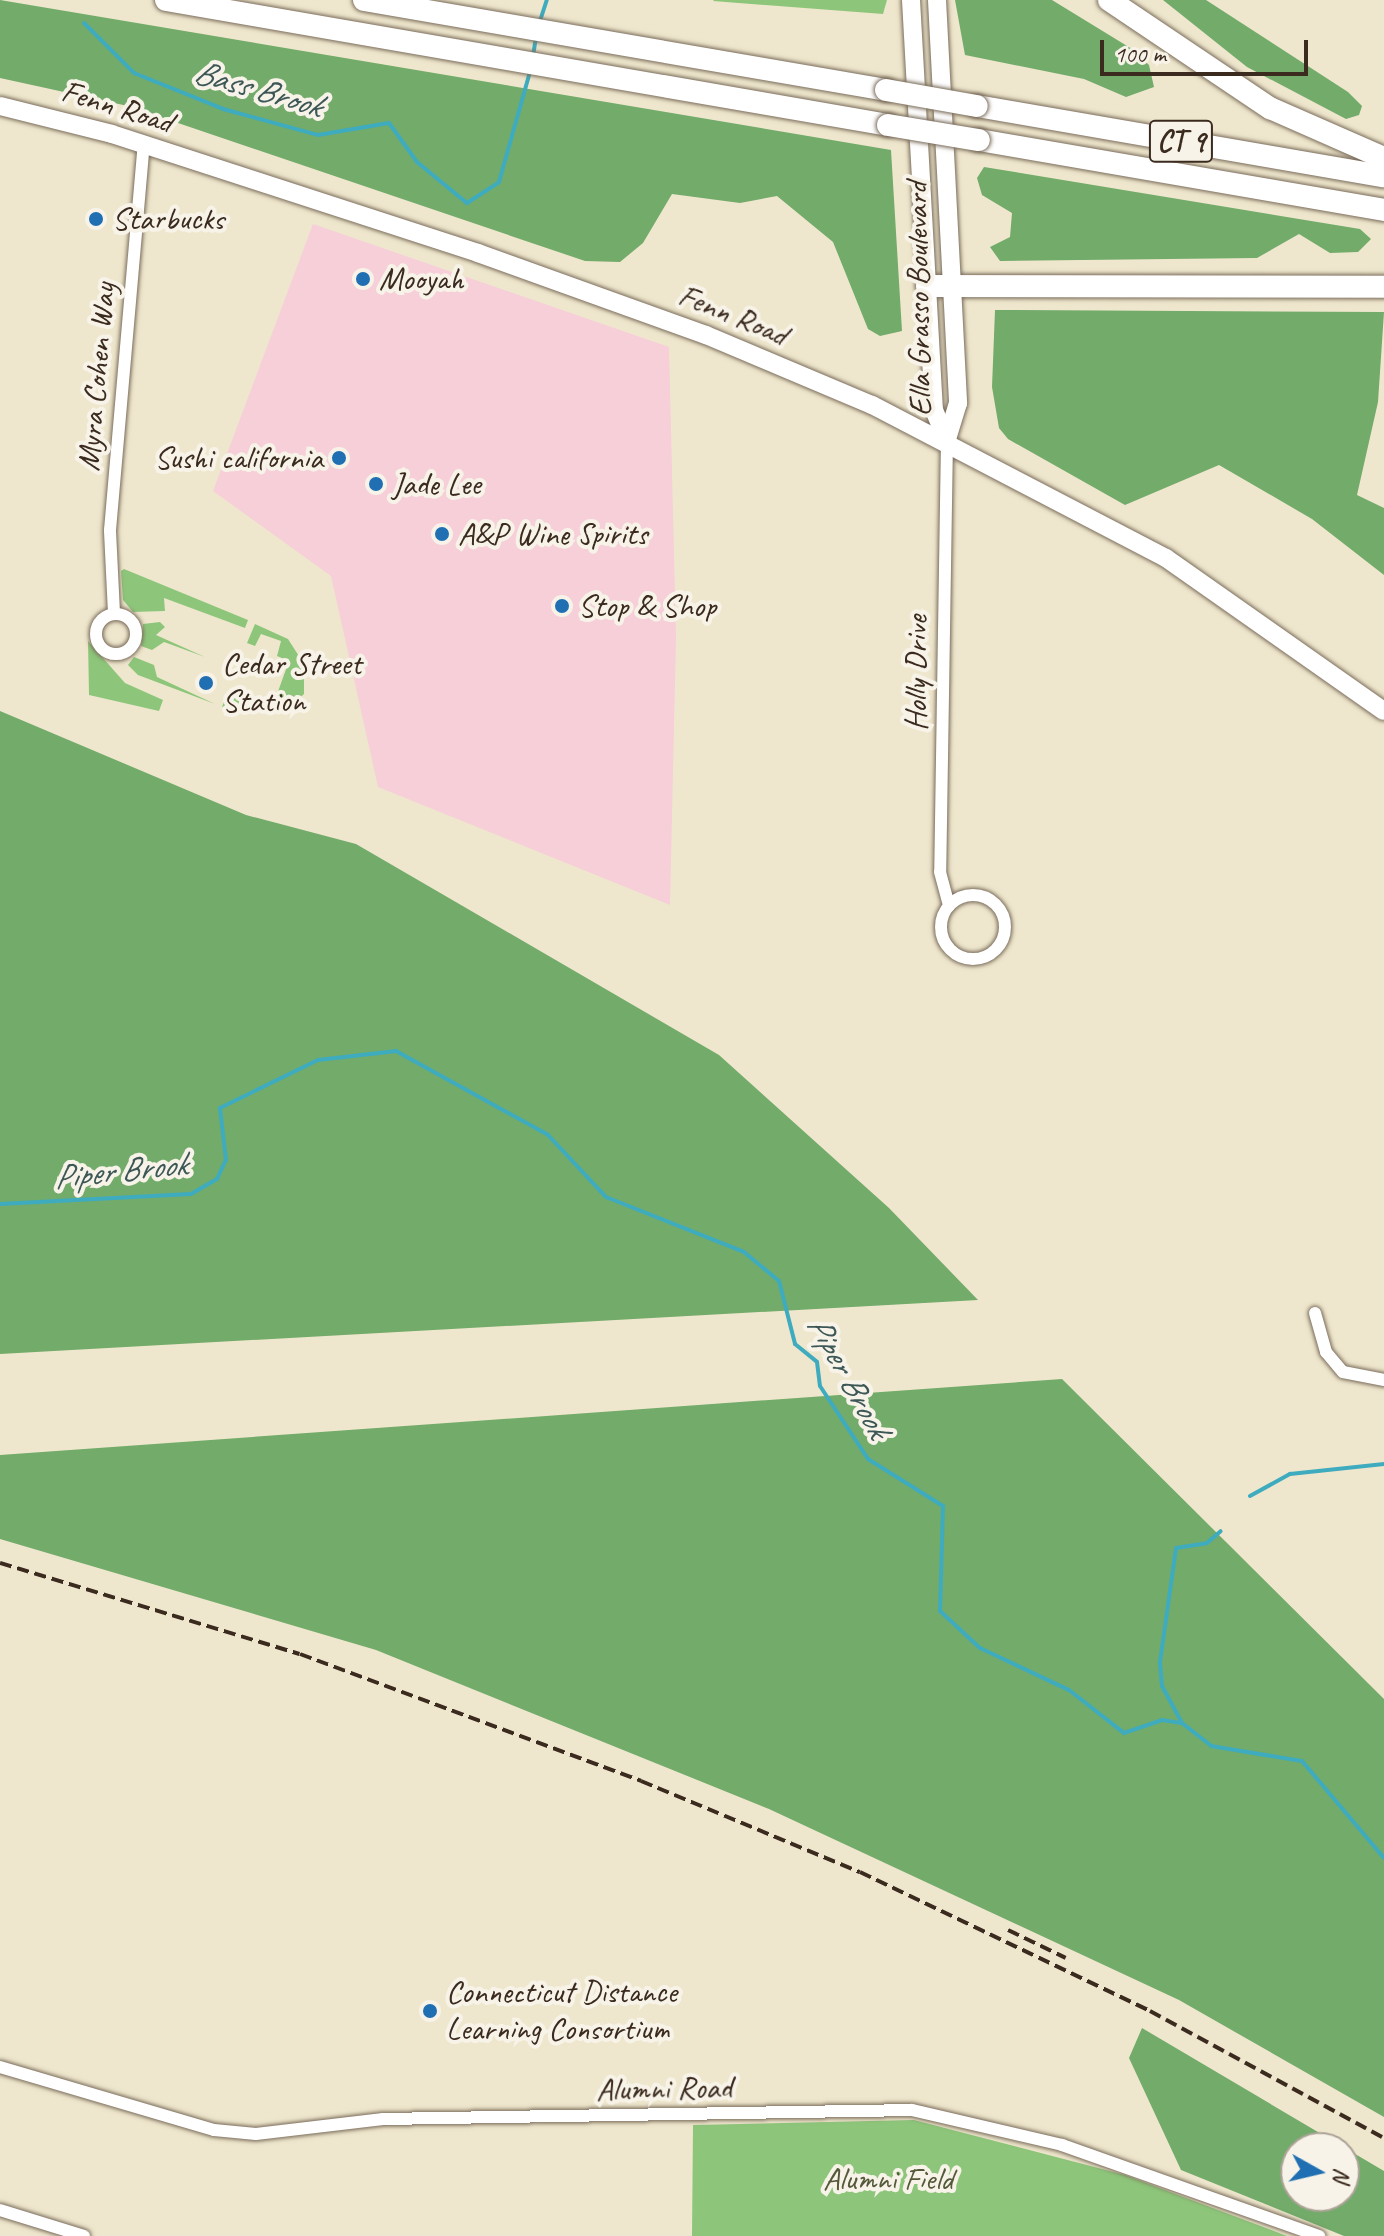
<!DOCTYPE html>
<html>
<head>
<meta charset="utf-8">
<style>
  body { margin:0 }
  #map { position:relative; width:1384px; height:2236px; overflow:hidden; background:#efe7cd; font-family:Caveat,sans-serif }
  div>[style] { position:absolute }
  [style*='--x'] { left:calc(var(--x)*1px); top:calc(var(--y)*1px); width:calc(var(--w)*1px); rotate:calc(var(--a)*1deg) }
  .built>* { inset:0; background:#f6cfd8 }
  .green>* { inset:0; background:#8dc67a }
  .forest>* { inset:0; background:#72ab6a }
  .stream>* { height:4px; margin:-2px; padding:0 2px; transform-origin:2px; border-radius:2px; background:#3fabbe }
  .roads { filter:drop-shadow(0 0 2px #7a6c5b) drop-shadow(0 0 2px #7a6c5b) }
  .street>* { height:12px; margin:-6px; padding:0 6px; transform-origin:6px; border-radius:6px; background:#fff }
  .street>.ring { margin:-6px; padding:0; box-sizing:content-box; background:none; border:12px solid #fff; border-radius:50% }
  .secondary>* { height:18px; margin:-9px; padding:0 9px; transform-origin:9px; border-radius:9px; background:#fff }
  .highway>* { height:22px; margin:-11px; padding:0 11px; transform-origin:11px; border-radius:11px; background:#fff }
  .rail>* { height:4px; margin-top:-2px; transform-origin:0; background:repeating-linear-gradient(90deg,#3b2a1e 0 12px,transparent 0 18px) }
  .bridges { filter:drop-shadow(0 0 2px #7a6c5b) drop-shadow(0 0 2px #7a6c5b) }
  .highway-bridge>* { height:22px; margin:-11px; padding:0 11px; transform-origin:11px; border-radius:11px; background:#fff }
  .dots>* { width:22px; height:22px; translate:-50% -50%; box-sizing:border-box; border:4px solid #f7f3e8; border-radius:50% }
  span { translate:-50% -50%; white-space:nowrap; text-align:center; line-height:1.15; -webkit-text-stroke:8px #f7f3e8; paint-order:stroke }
  .shield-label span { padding:2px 6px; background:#f7f3e8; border:2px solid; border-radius:6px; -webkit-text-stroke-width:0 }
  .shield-label { font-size:30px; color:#3b2a1e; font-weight:700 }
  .street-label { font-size:32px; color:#3b2a1e }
  .poi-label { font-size:32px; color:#3b2a1e }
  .left { translate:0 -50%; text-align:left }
  .right { translate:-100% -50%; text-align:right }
  .park-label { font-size:32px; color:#54593a }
  .water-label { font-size:34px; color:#3c5756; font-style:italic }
  .north { position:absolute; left:1280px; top:2132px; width:80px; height:80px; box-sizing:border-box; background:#f7f3e8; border:2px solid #aca397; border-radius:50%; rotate:98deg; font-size:22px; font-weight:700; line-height:32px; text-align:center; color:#3b2a1e }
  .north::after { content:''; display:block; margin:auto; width:28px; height:36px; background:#1f6fb2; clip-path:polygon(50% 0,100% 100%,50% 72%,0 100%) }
  .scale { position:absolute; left:1100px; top:40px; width:208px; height:36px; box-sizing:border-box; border:4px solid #3b2a1e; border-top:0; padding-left:10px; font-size:24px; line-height:28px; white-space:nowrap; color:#3b2a1e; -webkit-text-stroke:6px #f7f3e8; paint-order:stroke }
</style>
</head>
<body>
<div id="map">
  <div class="built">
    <i style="clip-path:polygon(313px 224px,669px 347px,676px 637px,670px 905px,378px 787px,331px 576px,213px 491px)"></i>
  </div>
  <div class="green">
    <i style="clip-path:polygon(887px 0,883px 14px,713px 1px,714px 0)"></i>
    <i style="clip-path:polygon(121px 571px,124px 569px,248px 620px,245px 628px,164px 598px,165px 611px,133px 612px,123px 600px)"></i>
    <i style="clip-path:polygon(160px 622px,165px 627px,156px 635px,205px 657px,164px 642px,152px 650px,141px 646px,143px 624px)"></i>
    <i style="clip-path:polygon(255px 624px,288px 639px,304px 664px,304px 694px,284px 712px,222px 707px,228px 692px,272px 708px,289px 661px,277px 656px,281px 641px,261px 634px,255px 646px,247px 643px)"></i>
    <i style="clip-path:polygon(88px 641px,125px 683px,163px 700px,159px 711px,89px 695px)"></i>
    <i style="clip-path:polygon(134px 657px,154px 665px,157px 677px,215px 704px,138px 675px,128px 665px)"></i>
    <i style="clip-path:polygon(914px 2120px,1125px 2175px,1287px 2236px,692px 2236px,693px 2125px)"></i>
  </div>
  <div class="forest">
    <i style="clip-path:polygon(0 0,891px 150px,902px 331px,880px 336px,868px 329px,833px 242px,777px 196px,740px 203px,672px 194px,643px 243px,620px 262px,585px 261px,128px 106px,0 78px)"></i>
    <i style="clip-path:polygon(955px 0,1052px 0,1132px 49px,1149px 65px,1154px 87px,1126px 97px,1084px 79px,965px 55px)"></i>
    <i style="clip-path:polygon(1163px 0,1206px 0,1348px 92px,1362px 106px,1359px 115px,1346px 119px,1247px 67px)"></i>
    <i style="clip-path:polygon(984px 167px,1360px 229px,1371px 239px,1358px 252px,1330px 253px,1299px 234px,1257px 258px,1000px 261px,990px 247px,1010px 237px,1012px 213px,982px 195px,977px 178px)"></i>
    <i style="clip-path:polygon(995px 310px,1384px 312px,1378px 402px,1357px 495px,1384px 508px,1384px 575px,1312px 519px,1219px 465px,1125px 505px,1008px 439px,999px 428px,992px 387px)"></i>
    <i style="clip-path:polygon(0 711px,246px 815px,356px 844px,719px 1055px,889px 1208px,978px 1300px,0 1354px)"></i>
    <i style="clip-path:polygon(1062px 1379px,1384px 1699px,1384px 2117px,1179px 2000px,769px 1809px,376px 1650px,0 1539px,0 1455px)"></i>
    <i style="clip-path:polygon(evenodd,1142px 2028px,1384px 2171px,1384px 2236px,1344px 2236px,1181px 2170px,1129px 2058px,1142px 2028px,1296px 2148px,1344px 2148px,1344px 2196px,1296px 2196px,1296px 2148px)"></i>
  </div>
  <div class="stream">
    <i style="--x:84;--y:23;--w:71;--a:45"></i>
    <i style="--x:134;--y:73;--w:96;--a:22"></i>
    <i style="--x:223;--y:109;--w:98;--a:15.3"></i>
    <i style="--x:318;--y:135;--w:72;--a:-9.6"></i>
    <i style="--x:389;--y:123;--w:48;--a:54.3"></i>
    <i style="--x:417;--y:162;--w:65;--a:39.4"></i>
    <i style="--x:467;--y:203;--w:38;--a:-33"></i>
    <i style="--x:499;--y:182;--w:114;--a:-74.3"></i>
    <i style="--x:539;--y:24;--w:25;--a:-72"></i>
    <i style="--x:533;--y:56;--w:19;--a:-81"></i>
    <i style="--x:0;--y:1204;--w:191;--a:-3"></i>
    <i style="--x:191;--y:1194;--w:30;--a:-30"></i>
    <i style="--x:217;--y:1179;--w:21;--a:-65"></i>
    <i style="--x:226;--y:1160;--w:52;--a:-96.6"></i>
    <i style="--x:220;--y:1108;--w:109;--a:-26.1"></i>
    <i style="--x:318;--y:1060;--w:79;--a:-6.6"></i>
    <i style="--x:396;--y:1051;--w:174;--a:28.9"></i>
    <i style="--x:548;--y:1135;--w:85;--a:46.9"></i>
    <i style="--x:606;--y:1197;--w:149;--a:21.7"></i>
    <i style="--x:744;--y:1252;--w:45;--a:39.6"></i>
    <i style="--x:779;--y:1281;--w:65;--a:75.7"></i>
    <i style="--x:795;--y:1344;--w:28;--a:39"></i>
    <i style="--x:817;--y:1362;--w:24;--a:83"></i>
    <i style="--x:820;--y:1386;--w:87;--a:56.7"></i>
    <i style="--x:868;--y:1459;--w:89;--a:32.1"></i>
    <i style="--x:943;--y:1506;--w:105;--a:91.6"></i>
    <i style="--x:940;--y:1611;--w:54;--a:42.8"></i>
    <i style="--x:980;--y:1648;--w:98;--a:25.3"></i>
    <i style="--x:1069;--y:1690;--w:70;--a:38"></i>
    <i style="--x:1124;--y:1733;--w:40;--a:-18.9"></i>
    <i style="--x:1162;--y:1720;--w:20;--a:9"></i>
    <i style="--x:1182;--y:1723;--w:37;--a:38"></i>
    <i style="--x:1211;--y:1746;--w:92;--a:9.4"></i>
    <i style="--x:1302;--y:1761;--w:127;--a:49.8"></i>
    <i style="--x:1250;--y:1496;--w:46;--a:-28.8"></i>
    <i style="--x:1290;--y:1474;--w:95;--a:-6.1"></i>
    <i style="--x:1182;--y:1723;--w:42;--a:-118.4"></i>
    <i style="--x:1162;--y:1686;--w:24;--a:-95"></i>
    <i style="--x:1160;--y:1662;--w:115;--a:-82"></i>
    <i style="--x:1176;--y:1548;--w:31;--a:-9"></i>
    <i style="--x:1207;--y:1543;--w:18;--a:-41"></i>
  </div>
  <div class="roads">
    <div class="street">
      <i style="--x:947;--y:440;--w:432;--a:90.9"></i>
      <i style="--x:940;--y:872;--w:35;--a:75"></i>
      <i style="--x:114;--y:613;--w:83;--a:-92.8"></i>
      <i style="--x:110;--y:530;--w:386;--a:-85"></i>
      <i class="ring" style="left:96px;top:614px;width:28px;height:28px"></i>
      <i class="ring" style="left:941px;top:895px;width:52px;height:52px"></i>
      <i style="--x:1315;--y:1313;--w:41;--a:74.2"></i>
      <i style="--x:1326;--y:1352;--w:26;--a:50"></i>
      <i style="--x:1343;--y:1372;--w:42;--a:11"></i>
      <i style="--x:0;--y:2067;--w:223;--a:16.4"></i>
      <i style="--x:214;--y:2130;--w:42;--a:5.4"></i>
      <i style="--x:256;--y:2134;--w:128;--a:-6.7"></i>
      <i style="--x:383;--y:2119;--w:529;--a:-0.97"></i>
      <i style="--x:912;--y:2110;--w:154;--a:13.1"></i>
      <i style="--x:1062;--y:2145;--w:273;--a:19.5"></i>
      <i style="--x:0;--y:2210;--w:88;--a:17.2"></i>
    </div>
    <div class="secondary">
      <i style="--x:911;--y:0;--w:411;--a:86.8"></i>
      <i style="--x:934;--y:410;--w:33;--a:67"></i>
      <i style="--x:937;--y:0;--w:404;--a:87"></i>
      <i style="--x:958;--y:403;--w:39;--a:107"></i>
      <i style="--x:0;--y:106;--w:115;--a:14"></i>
      <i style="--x:112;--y:134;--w:385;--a:18"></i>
      <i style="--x:478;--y:253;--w:242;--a:19.8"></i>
      <i style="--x:706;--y:335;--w:180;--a:22.9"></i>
      <i style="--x:872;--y:405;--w:331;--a:27.5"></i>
      <i style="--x:1166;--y:558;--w:266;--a:35.1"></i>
    </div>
    <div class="highway">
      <i style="--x:166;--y:0;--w:733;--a:9.82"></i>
      <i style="--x:364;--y:0;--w:530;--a:9.78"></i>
      <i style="--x:1109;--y:0;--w:194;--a:33.9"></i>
      <i style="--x:1270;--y:108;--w:124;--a:23.7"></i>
      <i style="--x:977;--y:106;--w:413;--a:9.8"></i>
      <i style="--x:979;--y:140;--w:411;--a:9.8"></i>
      <i style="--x:927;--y:286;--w:457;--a:0.1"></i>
    </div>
  </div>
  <div class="rail">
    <i style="--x:0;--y:1563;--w:313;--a:16.9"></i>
    <i style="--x:300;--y:1654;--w:364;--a:20.4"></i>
    <i style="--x:641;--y:1781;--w:237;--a:22.6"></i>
    <i style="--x:860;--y:1872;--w:322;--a:25.6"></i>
    <i style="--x:1150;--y:2011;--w:266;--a:28.5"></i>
    <i style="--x:1008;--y:1930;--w:64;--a:25.8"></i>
  </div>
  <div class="bridges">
    <div class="highway-bridge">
      <i style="--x:886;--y:90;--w:92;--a:10"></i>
      <i style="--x:888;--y:125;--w:92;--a:9.4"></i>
    </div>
  </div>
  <div class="dots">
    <i style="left:96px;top:219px;background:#1f6fb2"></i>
    <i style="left:363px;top:279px;background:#1f6fb2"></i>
    <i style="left:339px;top:458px;background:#1f6fb2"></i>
    <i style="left:376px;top:484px;background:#1f6fb2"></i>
    <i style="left:442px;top:534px;background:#1f6fb2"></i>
    <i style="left:562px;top:606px;background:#1f6fb2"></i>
    <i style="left:206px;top:683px;background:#1f6fb2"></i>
    <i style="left:430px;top:2011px;background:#1f6fb2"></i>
  </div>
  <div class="shield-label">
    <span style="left:1181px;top:141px">CT 9</span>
  </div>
  <div class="street-label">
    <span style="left:117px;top:107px;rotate:17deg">Fenn Road</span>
    <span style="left:919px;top:299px;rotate:-91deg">Ella Grasso Boulevard</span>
    <span style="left:733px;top:315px;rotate:22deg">Fenn Road</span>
    <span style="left:97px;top:377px;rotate:-85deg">Myra Cohen Way</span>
    <span style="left:916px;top:673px;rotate:-90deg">Holly Drive</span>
    <span style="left:664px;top:2089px;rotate:-1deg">Alumni Road</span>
  </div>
  <div class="poi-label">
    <span class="left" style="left:112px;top:219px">Starbucks</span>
    <span class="left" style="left:379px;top:279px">Mooyah</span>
    <span class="right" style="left:323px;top:458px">Sushi california</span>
    <span class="left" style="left:392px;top:484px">Jade Lee</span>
    <span class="left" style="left:458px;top:534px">A&amp;P Wine Spirits</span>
    <span class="left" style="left:578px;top:606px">Stop &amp; Shop</span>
    <span class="left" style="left:222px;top:683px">Cedar Street<br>Station</span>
    <span class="left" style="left:446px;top:2011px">Connecticut Distance<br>Learning Consortium</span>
  </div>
  <div class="park-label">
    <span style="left:888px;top:2179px">Alumni Field</span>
  </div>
  <div class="water-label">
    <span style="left:258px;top:88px;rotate:16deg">Bass Brook</span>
    <span style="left:120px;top:1170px;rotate:-6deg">Piper Brook</span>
    <span style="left:849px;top:1376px;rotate:61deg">Piper Brook</span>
  </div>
  <div class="north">N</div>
  <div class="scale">100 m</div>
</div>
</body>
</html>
